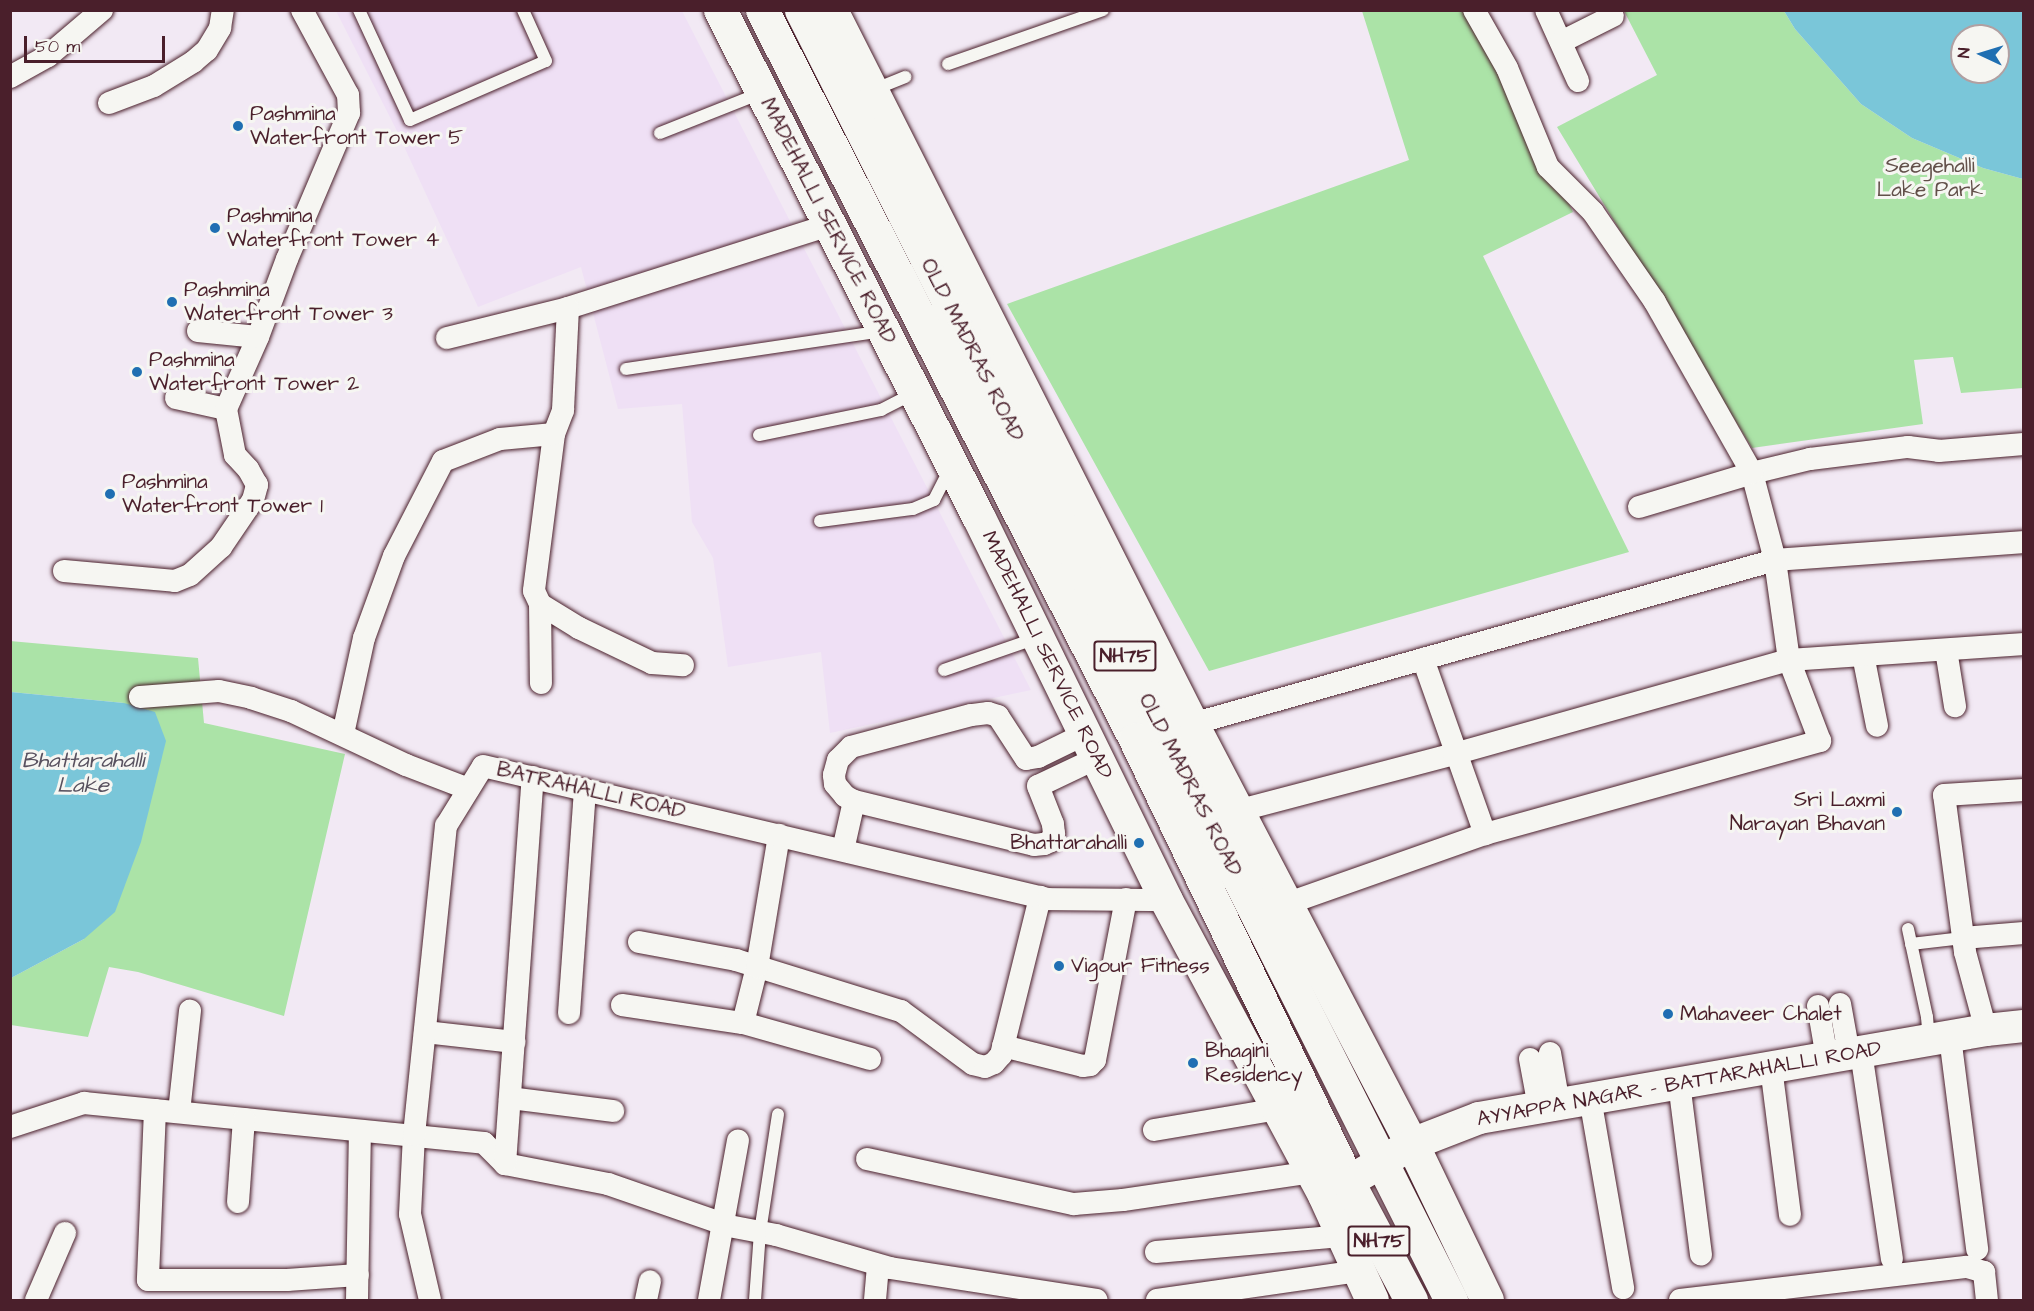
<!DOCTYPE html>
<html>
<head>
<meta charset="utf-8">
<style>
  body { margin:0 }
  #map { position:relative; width:2034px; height:1311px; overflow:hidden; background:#f2e9f4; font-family:"Architects Daughter",sans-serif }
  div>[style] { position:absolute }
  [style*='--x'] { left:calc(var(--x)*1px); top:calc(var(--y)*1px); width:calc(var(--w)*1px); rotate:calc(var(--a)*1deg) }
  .built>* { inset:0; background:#efe0f5 }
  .green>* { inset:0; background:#abe3a7 }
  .water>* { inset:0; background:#7ac6d9 }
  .roads { filter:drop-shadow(0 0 2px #4a1f2b) drop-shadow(0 0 2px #4a1f2b) }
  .lane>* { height:12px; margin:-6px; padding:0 6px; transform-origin:6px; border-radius:6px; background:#f6f6f2 }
  .street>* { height:22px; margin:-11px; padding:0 11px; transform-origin:11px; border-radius:11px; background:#f6f6f2 }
  .secondary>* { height:32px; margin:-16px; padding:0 16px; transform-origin:16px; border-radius:16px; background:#f6f6f2 }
  .primary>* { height:33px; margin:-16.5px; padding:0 16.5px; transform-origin:16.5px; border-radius:16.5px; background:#f6f6f2 }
  .highway>* { height:33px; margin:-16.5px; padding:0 16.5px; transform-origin:16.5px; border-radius:16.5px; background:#f6f6f2 }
  .dots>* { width:16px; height:16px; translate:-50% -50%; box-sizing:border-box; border:3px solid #f6f6f2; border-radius:50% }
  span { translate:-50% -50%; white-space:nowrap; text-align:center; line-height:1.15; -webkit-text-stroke:6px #f6f6f2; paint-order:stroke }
  .shield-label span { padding:2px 4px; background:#f6f6f2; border:2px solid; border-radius:4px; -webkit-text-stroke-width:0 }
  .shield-label { font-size:20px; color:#4a1f2b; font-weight:700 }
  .poi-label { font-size:21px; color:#4a1f2b }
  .left { translate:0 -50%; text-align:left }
  .right { translate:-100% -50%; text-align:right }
  .park-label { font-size:21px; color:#62504a }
  .street-label { font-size:21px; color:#4a1f2b }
  .water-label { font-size:22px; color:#58515f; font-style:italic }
  .frame { position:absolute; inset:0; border:12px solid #4a1f2b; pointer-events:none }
  .north { position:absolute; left:1950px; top:24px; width:60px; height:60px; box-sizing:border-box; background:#f6f6f2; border:2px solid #b1a0a2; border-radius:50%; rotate:274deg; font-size:16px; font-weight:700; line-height:24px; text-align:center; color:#4a1f2b }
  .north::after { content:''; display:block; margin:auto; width:21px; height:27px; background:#1f6fb2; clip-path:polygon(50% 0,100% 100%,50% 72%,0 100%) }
  .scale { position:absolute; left:24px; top:36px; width:141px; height:27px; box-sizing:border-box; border:3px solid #4a1f2b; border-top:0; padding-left:8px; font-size:18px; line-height:21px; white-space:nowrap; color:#4a1f2b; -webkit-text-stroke:4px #f6f6f2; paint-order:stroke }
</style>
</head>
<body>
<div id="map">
  <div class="built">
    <i style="clip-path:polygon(336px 11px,682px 11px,1031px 690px,830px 733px,821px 652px,728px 667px,713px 558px,692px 522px,682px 404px,618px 409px,581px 267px,478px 307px,396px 129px)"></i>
  </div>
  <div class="green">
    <i style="clip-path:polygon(1362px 11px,1476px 11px,1573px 212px,1483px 256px,1629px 552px,1209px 671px,1007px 304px,1409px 160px)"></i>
    <i style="clip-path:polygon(1624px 11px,1784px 11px,1795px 29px,1861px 104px,1912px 138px,1983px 168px,2023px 179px,2023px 388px,1961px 393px,1953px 357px,1914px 360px,1923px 424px,1752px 448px,1557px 127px,1657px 75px)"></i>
    <i style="clip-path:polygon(10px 641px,198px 658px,204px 723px,345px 754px,284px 1016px,138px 972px,109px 967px,88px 1037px,11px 1025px,11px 978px,84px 939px,124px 703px,11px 692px)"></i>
  </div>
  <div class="water">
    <i style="clip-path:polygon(evenodd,1784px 11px,2023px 11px,2023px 179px,1983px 168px,1912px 138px,1861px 104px,1795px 29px,1784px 11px,1962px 36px,1998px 36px,1998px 72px,1962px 72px,1962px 36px)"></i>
    <i style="clip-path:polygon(11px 692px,124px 703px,155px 712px,166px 741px,141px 842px,115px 912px,84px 939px,11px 978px)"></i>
  </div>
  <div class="roads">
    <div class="lane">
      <i style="--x:359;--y:10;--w:121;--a:65.1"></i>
      <i style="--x:410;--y:120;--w:148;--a:-23.5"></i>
      <i style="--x:546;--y:61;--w:56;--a:-114.3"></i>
      <i style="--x:948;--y:64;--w:164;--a:-19.2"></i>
      <i style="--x:873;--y:90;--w:35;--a:-22"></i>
      <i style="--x:660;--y:133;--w:109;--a:-21.6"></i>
      <i style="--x:626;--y:369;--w:260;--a:-8.4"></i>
      <i style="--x:759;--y:435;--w:125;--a:-11.6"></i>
      <i style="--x:881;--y:410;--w:37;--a:-27"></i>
      <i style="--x:820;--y:521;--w:94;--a:-7.4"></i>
      <i style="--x:913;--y:509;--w:23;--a:-23"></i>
      <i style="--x:934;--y:500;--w:36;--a:-63"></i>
      <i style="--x:944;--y:670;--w:98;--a:-19"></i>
      <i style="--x:1908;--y:929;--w:90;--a:77.8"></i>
      <i style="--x:1927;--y:1017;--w:22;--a:85"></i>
      <i style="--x:1911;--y:944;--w:52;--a:-6.6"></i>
      <i style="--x:755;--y:1300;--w:68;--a:-85.8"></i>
      <i style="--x:760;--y:1232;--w:119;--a:-81.3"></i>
    </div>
    <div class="street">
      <i style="--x:1546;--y:10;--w:78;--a:65.7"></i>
      <i style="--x:1561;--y:42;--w:58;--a:-26.6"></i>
      <i style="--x:10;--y:77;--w:43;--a:-28.9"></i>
      <i style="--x:48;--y:56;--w:71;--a:-40.4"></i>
      <i style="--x:109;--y:103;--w:48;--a:-20.7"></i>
      <i style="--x:154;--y:86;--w:46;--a:-31.6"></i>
      <i style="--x:193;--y:62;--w:18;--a:-41"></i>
      <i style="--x:207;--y:50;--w:26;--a:-59"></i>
      <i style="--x:220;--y:28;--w:18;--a:-81"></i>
      <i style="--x:198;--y:331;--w:60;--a:5.7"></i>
      <i style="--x:447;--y:338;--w:125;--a:-13.9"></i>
      <i style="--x:568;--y:308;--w:274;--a:-17.6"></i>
      <i style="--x:176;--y:398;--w:51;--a:12.4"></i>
      <i style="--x:554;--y:434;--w:158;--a:97.3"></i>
      <i style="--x:534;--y:591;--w:14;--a:65"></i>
      <i style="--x:540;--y:604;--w:46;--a:31.6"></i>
      <i style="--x:579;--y:628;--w:81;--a:25.6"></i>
      <i style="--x:652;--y:663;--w:31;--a:4"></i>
      <i style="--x:1639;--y:507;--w:118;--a:-16.7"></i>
      <i style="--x:1752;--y:473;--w:60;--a:-13.6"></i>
      <i style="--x:1810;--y:459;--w:99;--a:-7"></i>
      <i style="--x:1908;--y:447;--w:31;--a:7"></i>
      <i style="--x:1939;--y:451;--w:85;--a:-4.7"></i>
      <i style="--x:64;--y:571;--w:111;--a:5.1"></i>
      <i style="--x:175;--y:581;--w:16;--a:-22"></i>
      <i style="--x:190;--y:575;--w:42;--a:-42.1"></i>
      <i style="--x:221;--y:547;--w:57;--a:-55.8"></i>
      <i style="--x:253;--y:500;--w:16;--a:-75"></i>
      <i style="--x:257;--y:485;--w:18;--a:-119"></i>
      <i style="--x:248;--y:469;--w:19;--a:-133"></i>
      <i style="--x:235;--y:455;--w:47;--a:-101.1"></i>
      <i style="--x:226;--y:409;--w:79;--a:-66"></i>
      <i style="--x:258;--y:337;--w:83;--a:-69.6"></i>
      <i style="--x:287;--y:259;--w:159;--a:-67"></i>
      <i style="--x:349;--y:113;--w:18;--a:-93"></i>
      <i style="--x:348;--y:95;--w:97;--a:-118.4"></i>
      <i style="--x:540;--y:604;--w:79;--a:89.3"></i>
      <i style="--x:1946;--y:650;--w:57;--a:80.9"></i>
      <i style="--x:1863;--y:655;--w:72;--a:78.8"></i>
      <i style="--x:1423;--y:659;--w:186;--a:70.5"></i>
      <i style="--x:140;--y:697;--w:79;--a:-4.3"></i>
      <i style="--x:219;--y:691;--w:33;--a:12"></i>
      <i style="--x:251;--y:698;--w:42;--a:18"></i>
      <i style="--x:291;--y:711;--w:127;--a:25.2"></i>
      <i style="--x:406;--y:765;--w:67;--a:20.9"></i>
      <i style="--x:1192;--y:724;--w:606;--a:-15.71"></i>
      <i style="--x:1775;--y:560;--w:250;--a:-4.1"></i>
      <i style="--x:343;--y:734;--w:98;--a:-77.7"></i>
      <i style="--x:364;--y:638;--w:87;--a:-69.9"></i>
      <i style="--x:394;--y:556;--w:107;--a:-62.7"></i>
      <i style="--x:443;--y:461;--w:61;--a:-21.1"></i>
      <i style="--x:500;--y:439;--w:54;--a:-5.3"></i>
      <i style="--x:554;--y:434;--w:26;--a:-69"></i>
      <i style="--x:563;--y:410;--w:102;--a:-87.2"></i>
      <i style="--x:1085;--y:734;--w:52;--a:153.9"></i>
      <i style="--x:1038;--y:757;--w:12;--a:171"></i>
      <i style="--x:1026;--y:759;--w:51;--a:-123.1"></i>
      <i style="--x:998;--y:716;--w:10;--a:-163"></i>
      <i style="--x:988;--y:713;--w:17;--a:173"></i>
      <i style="--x:971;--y:715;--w:124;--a:165.1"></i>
      <i style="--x:851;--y:747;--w:18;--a:135"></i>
      <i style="--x:838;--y:760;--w:16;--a:105"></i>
      <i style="--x:834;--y:775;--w:9;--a:84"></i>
      <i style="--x:835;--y:784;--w:16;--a:50"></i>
      <i style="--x:845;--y:796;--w:10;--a:29"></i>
      <i style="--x:854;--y:801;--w:185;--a:13.7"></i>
      <i style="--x:1034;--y:845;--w:10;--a:-6"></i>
      <i style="--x:1044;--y:844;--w:8;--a:-23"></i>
      <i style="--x:1051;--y:841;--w:8;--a:-67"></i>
      <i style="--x:1054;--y:834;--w:10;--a:-96"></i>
      <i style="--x:1053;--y:824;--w:41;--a:-111.5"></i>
      <i style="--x:1038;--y:786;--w:65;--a:-25.4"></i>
      <i style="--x:1237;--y:811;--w:224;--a:-14.7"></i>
      <i style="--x:1454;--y:754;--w:348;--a:-15.7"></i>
      <i style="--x:1789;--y:660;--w:236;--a:-3.9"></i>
      <i style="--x:843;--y:850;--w:50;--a:-77.3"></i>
      <i style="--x:1286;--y:904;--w:211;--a:-19.4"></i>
      <i style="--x:1485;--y:834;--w:348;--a:-15.5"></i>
      <i style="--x:1820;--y:741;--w:87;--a:-110.9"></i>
      <i style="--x:1789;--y:660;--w:101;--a:-98"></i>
      <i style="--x:1775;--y:560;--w:90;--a:-104.8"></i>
      <i style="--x:1752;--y:473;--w:197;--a:-119.6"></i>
      <i style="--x:1655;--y:302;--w:109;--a:-124.6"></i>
      <i style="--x:1593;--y:212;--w:64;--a:-135"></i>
      <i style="--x:1548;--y:167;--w:107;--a:-112.5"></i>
      <i style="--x:1507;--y:68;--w:67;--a:-119.6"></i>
      <i style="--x:1963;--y:938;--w:61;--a:-4.7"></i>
      <i style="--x:639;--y:942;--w:99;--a:10.5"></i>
      <i style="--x:736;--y:960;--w:173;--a:17.2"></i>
      <i style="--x:901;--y:1011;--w:89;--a:36.4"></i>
      <i style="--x:973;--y:1064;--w:12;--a:14"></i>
      <i style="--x:985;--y:1067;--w:10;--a:-24"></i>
      <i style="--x:994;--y:1063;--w:11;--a:-49"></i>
      <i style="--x:1001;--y:1055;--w:163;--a:-76.1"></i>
      <i style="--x:1840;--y:1004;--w:51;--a:79.8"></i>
      <i style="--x:622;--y:1005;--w:122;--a:8.5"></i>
      <i style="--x:743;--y:1023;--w:58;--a:-76"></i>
      <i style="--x:757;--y:967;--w:134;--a:-80.5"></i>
      <i style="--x:1818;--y:1006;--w:53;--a:80.2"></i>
      <i style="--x:569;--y:1013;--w:224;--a:-85.9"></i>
      <i style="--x:743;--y:1023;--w:132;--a:15.8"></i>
      <i style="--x:1986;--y:1030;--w:81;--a:-105.1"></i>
      <i style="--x:1965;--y:952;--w:158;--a:-97.6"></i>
      <i style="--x:1944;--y:795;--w:80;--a:-3.6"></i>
      <i style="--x:425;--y:1032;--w:90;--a:6.4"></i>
      <i style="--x:1950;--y:1037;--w:214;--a:82.7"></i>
      <i style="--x:1003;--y:1046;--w:82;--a:14"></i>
      <i style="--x:1083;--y:1066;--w:7;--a:-8"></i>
      <i style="--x:1090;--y:1065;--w:7;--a:-45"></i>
      <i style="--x:1095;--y:1060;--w:164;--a:-79.1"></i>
      <i style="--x:1861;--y:1052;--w:209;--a:81.5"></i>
      <i style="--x:1550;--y:1053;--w:52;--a:80"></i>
      <i style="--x:1530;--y:1059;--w:49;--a:79.4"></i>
      <i style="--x:1771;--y:1067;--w:149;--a:82.7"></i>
      <i style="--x:1679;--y:1083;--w:173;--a:82.7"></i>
      <i style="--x:510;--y:1098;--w:104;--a:7.2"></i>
      <i style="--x:1590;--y:1098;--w:193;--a:80.1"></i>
      <i style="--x:155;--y:1110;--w:170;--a:92.4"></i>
      <i style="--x:148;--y:1280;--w:139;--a:0"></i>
      <i style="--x:287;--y:1280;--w:71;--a:-4"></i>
      <i style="--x:179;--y:1112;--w:102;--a:-83.8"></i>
      <i style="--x:10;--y:1127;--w:78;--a:-18"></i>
      <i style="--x:84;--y:1103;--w:402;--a:5.7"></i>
      <i style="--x:484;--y:1143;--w:30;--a:45"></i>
      <i style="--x:505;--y:1164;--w:105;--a:11"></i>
      <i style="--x:608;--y:1184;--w:128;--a:19.1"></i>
      <i style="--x:729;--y:1226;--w:48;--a:10.8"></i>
      <i style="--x:776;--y:1235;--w:119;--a:16.1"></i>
      <i style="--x:890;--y:1268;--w:209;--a:8.8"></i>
      <i style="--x:1154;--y:1130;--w:126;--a:-9.6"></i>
      <i style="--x:867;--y:1159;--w:212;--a:12.3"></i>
      <i style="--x:1074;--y:1204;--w:49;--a:-4.7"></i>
      <i style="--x:1123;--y:1200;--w:191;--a:-8.4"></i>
      <i style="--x:505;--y:1164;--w:388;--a:-85.9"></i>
      <i style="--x:238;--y:1202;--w:83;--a:-85.9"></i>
      <i style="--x:1156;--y:1252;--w:189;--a:-4.9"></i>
      <i style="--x:36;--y:1300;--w:73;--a:-66.6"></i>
      <i style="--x:357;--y:1300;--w:169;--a:-89"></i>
      <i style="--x:430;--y:1300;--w:88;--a:-103.1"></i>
      <i style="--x:410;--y:1214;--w:79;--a:-87.1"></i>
      <i style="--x:414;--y:1135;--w:311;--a:-84.1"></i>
      <i style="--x:446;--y:826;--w:70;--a:-58.3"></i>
      <i style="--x:483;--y:766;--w:580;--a:13.25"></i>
      <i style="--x:1048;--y:899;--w:118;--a:0.5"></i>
      <i style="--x:646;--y:1300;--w:19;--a:-78"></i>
      <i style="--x:709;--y:1300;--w:162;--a:-79.7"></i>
      <i style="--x:875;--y:1300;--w:35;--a:-85"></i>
      <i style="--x:1157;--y:1300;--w:203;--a:-8.2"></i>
      <i style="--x:1680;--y:1300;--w:289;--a:-6.6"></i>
      <i style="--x:1967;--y:1267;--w:18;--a:16"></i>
      <i style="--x:1984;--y:1272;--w:28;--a:84"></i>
    </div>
    <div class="secondary">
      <i style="--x:1348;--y:1182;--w:74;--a:-30.7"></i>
      <i style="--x:1412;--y:1144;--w:72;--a:-21.2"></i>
      <i style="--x:1479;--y:1118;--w:515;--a:-9.85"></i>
      <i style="--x:1986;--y:1030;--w:38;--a:-6"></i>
    </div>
    <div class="primary">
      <i style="--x:720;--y:10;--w:570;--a:62.99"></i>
      <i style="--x:979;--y:518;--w:425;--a:63.9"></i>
      <i style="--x:1166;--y:900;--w:335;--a:61.8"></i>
      <i style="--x:1324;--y:1195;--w:115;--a:65.4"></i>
      <i style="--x:831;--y:10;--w:800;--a:63.18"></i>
      <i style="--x:1192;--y:724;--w:474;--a:62.4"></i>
      <i style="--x:1412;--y:1144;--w:173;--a:64.3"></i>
    </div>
    <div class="highway">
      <i style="--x:762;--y:10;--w:819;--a:62.9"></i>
      <i style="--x:1135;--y:739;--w:492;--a:64.3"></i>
      <i style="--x:1348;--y:1182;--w:134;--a:61.9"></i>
      <i style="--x:801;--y:10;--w:1445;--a:63.26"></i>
    </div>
  </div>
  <div class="dots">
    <i style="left:238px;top:126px;background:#1f6fb2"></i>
    <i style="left:215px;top:228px;background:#1f6fb2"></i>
    <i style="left:172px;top:302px;background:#1f6fb2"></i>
    <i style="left:137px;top:372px;background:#1f6fb2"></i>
    <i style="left:110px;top:494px;background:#1f6fb2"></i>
    <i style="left:1897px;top:812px;background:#1f6fb2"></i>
    <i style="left:1139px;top:843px;background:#1f6fb2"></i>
    <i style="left:1059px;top:966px;background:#1f6fb2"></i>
    <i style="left:1668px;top:1014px;background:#1f6fb2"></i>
    <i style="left:1193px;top:1063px;background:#1f6fb2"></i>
  </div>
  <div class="shield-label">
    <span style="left:1125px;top:656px">NH75</span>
    <span style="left:1379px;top:1241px">NH75</span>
  </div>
  <div class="poi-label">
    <span class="left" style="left:250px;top:126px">Pashmina<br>Waterfront Tower 5</span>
    <span class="left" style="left:227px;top:228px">Pashmina<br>Waterfront Tower 4</span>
    <span class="left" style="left:184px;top:302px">Pashmina<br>Waterfront Tower 3</span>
    <span class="left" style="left:149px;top:372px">Pashmina<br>Waterfront Tower 2</span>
    <span class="left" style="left:122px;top:494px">Pashmina<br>Waterfront Tower 1</span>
    <span class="right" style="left:1885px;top:812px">Sri Laxmi<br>Narayan Bhavan</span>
    <span class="right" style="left:1127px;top:843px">Bhattarahalli</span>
    <span class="left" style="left:1071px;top:966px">Vigour Fitness</span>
    <span class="left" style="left:1680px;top:1014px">Mahaveer Chalet</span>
    <span class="left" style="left:1205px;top:1063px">Bhagini<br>Residency</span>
  </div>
  <div class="park-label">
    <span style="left:1930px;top:178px">Seegehalli<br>Lake Park</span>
  </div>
  <div class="street-label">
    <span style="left:828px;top:221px;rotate:63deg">MADEHALLI SERVICE ROAD</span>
    <span style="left:972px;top:350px;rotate:63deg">OLD MADRAS ROAD</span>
    <span style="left:1047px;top:655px;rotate:64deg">MADEHALLI SERVICE ROAD</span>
    <span style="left:1190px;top:785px;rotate:63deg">OLD MADRAS ROAD</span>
    <span style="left:591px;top:791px;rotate:13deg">BATRAHALLI ROAD</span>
    <span style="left:1679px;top:1084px;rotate:-10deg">AYYAPPA NAGAR - BATTARAHALLI ROAD</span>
  </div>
  <div class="water-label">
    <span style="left:83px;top:773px">Bhattarahalli<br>Lake</span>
  </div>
  <div class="frame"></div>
  <div class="north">N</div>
  <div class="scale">50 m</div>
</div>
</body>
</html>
